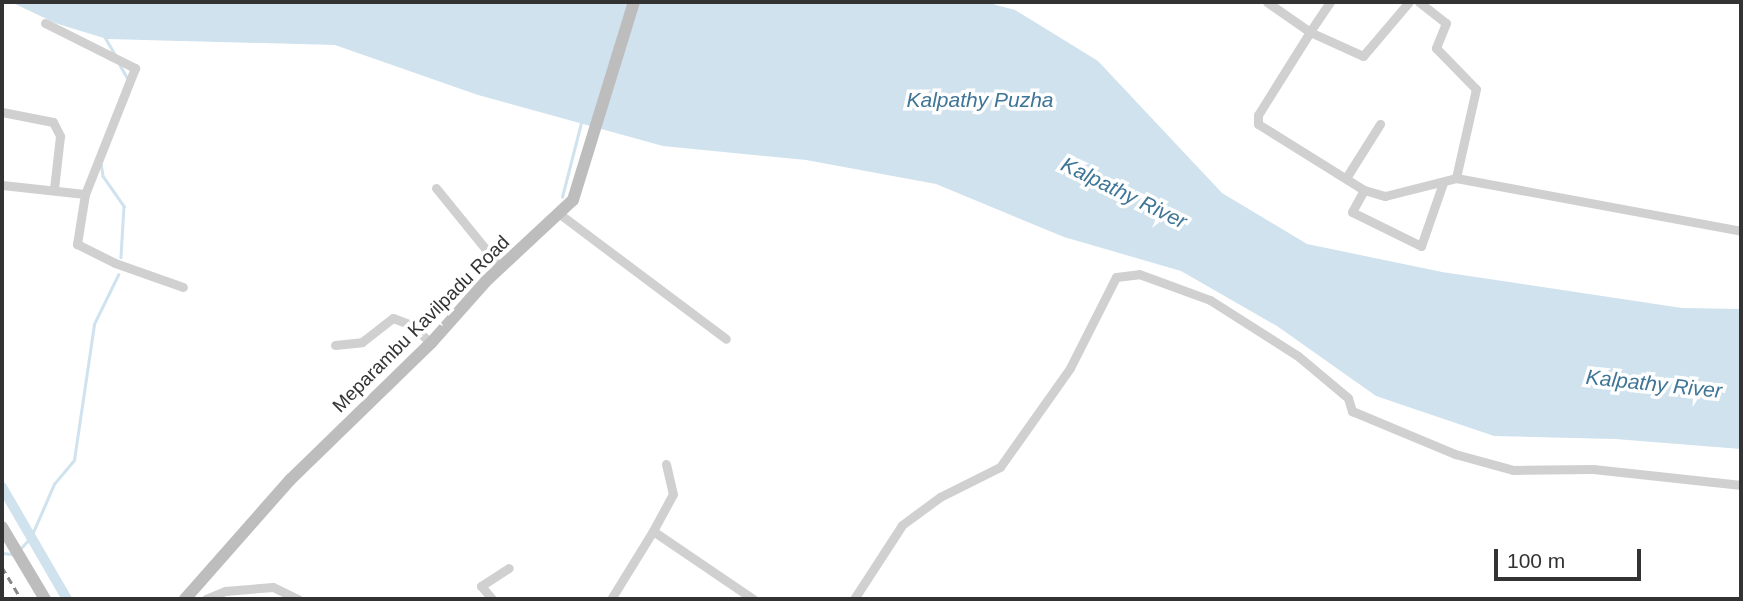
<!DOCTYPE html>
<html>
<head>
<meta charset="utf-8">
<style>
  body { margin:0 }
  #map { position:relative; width:1743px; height:601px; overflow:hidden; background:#fff; font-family:Helvetica,sans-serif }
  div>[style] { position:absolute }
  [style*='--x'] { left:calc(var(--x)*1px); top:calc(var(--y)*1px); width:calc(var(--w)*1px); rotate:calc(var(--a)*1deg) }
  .water>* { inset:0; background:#cfe2ee }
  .stream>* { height:2.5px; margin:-1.25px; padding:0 1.25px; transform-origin:1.25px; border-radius:1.25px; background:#cfe2ee }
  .canal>* { height:10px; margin:-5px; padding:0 5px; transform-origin:5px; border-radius:5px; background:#cfe2ee }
  .street>* { height:9px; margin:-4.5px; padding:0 4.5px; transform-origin:4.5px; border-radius:4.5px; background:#d0d0d0 }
  .secondary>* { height:12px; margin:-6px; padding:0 6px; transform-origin:6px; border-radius:6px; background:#bdbdbd }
  .rail>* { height:2.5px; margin-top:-1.25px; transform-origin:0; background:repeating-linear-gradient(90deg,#888 0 7px,transparent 0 12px) }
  span { translate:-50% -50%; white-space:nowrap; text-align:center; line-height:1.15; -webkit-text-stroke:7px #fff; paint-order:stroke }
  .street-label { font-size:19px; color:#333 }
  .water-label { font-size:21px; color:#3f7597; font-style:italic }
  .frame { position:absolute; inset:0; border:4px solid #333; pointer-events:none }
  .scale { position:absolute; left:1494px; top:549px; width:147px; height:32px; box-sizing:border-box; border:4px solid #333; border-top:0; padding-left:9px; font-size:21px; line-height:24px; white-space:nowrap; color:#333; -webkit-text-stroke:5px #fff; paint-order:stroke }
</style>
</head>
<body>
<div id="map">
  <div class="water">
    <i style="clip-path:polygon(11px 2px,985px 2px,1015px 10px,1098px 61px,1222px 193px,1307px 244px,1442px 272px,1682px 308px,1741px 309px,1741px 449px,1615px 439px,1494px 436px,1376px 396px,1277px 326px,1181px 271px,1064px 237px,936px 184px,806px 160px,663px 146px,478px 95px,335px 45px,107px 39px,55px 23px)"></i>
  </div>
  <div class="stream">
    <i style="--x:105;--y:37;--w:22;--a:60"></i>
    <i style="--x:120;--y:65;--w:14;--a:60"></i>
    <i style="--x:101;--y:163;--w:13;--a:81"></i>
    <i style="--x:103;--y:176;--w:37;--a:55"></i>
    <i style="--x:124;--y:206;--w:51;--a:93.4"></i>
    <i style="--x:562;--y:197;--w:76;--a:-75.6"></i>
    <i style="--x:20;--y:549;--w:16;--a:-47"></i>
    <i style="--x:31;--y:537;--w:58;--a:-66.5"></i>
    <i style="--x:54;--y:484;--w:31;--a:-50"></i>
    <i style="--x:74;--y:460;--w:137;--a:-81.6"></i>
    <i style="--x:94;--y:324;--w:55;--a:-63.9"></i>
    <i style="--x:2;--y:553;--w:10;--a:6"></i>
  </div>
  <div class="canal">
    <i style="--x:2;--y:487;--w:129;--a:59.9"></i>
  </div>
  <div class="street">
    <i style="--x:1267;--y:2;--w:52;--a:34.9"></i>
    <i style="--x:1310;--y:32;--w:98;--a:122.1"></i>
    <i style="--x:1258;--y:115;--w:9;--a:90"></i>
    <i style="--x:1258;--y:124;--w:125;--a:31.9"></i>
    <i style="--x:1364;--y:190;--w:22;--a:16"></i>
    <i style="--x:1385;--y:196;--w:73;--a:-14.2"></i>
    <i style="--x:1456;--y:178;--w:290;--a:10.5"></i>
    <i style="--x:1330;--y:2;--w:36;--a:124"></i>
    <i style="--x:1310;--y:32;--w:58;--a:24.4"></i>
    <i style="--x:1363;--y:56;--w:71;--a:-49.6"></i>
    <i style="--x:1419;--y:2;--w:34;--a:38"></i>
    <i style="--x:1446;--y:23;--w:27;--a:112"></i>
    <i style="--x:1436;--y:48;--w:57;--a:45.7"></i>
    <i style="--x:1476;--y:89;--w:91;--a:102.7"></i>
    <i style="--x:45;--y:23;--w:101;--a:26.6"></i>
    <i style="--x:135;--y:68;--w:136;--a:111.6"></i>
    <i style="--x:2;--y:112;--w:52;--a:11.1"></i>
    <i style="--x:53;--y:122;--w:16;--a:63"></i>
    <i style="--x:60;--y:136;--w:53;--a:96.5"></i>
    <i style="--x:1346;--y:178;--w:64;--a:-57.8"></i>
    <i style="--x:2;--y:185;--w:83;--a:6.2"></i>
    <i style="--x:85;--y:194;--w:51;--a:99.1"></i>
    <i style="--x:77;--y:244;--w:42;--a:26.6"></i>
    <i style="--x:115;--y:263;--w:72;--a:19.4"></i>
    <i style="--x:436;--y:188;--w:103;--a:50.9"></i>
    <i style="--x:1364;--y:190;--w:25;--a:119"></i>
    <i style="--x:1352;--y:212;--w:77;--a:26.2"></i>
    <i style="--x:1421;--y:246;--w:67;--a:-70.8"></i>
    <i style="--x:561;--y:215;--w:206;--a:36.9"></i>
    <i style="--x:335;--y:345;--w:27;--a:-6"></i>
    <i style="--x:362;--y:342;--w:39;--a:-38"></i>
    <i style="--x:393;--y:318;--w:19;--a:21"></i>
    <i style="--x:411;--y:325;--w:27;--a:42"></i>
    <i style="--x:666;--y:464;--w:31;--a:77"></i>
    <i style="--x:673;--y:494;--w:42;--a:118.4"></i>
    <i style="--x:653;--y:531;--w:121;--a:34.2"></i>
    <i style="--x:206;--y:599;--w:21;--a:-23"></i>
    <i style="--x:225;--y:591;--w:48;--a:-4.8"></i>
    <i style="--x:273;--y:587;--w:28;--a:26"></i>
    <i style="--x:492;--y:599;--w:17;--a:-130"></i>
    <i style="--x:481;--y:586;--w:33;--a:-33"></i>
    <i style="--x:611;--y:599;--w:80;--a:-58.3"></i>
    <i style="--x:854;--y:599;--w:88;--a:-57"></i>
    <i style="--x:902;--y:525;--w:47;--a:-36.4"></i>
    <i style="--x:940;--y:497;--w:67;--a:-26.6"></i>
    <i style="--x:1000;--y:467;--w:121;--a:-54.7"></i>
    <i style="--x:1070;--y:368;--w:102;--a:-63.2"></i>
    <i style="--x:1116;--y:277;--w:23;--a:-7"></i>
    <i style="--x:1139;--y:274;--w:76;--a:20.1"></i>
    <i style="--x:1210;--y:300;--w:104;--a:32.5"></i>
    <i style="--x:1298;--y:356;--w:65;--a:40"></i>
    <i style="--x:1348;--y:398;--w:14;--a:73"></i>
    <i style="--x:1352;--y:411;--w:112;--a:22.7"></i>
    <i style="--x:1455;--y:454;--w:60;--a:15.4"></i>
    <i style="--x:1513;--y:470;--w:80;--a:-0.7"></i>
    <i style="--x:1593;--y:469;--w:149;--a:6.2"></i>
  </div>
  <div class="secondary">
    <i style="--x:2;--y:527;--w:84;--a:59.2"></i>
    <i style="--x:185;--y:599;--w:159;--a:-48.6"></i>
    <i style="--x:290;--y:480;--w:197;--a:-44.2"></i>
    <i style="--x:431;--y:343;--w:83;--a:-48.4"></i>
    <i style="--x:486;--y:281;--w:119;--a:-43"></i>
    <i style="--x:573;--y:200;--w:207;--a:-72.9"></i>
  </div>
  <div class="rail">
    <i style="--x:2;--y:567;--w:37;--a:59"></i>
  </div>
  <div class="street-label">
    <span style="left:421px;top:324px;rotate:-45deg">Meparambu Kavilpadu Road</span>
  </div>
  <div class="water-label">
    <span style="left:980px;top:100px">Kalpathy Puzha</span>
    <span style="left:1124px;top:193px;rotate:26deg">Kalpathy River</span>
    <span style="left:1654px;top:384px;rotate:6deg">Kalpathy River</span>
  </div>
  <div class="frame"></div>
  <div class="scale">100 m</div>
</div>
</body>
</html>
